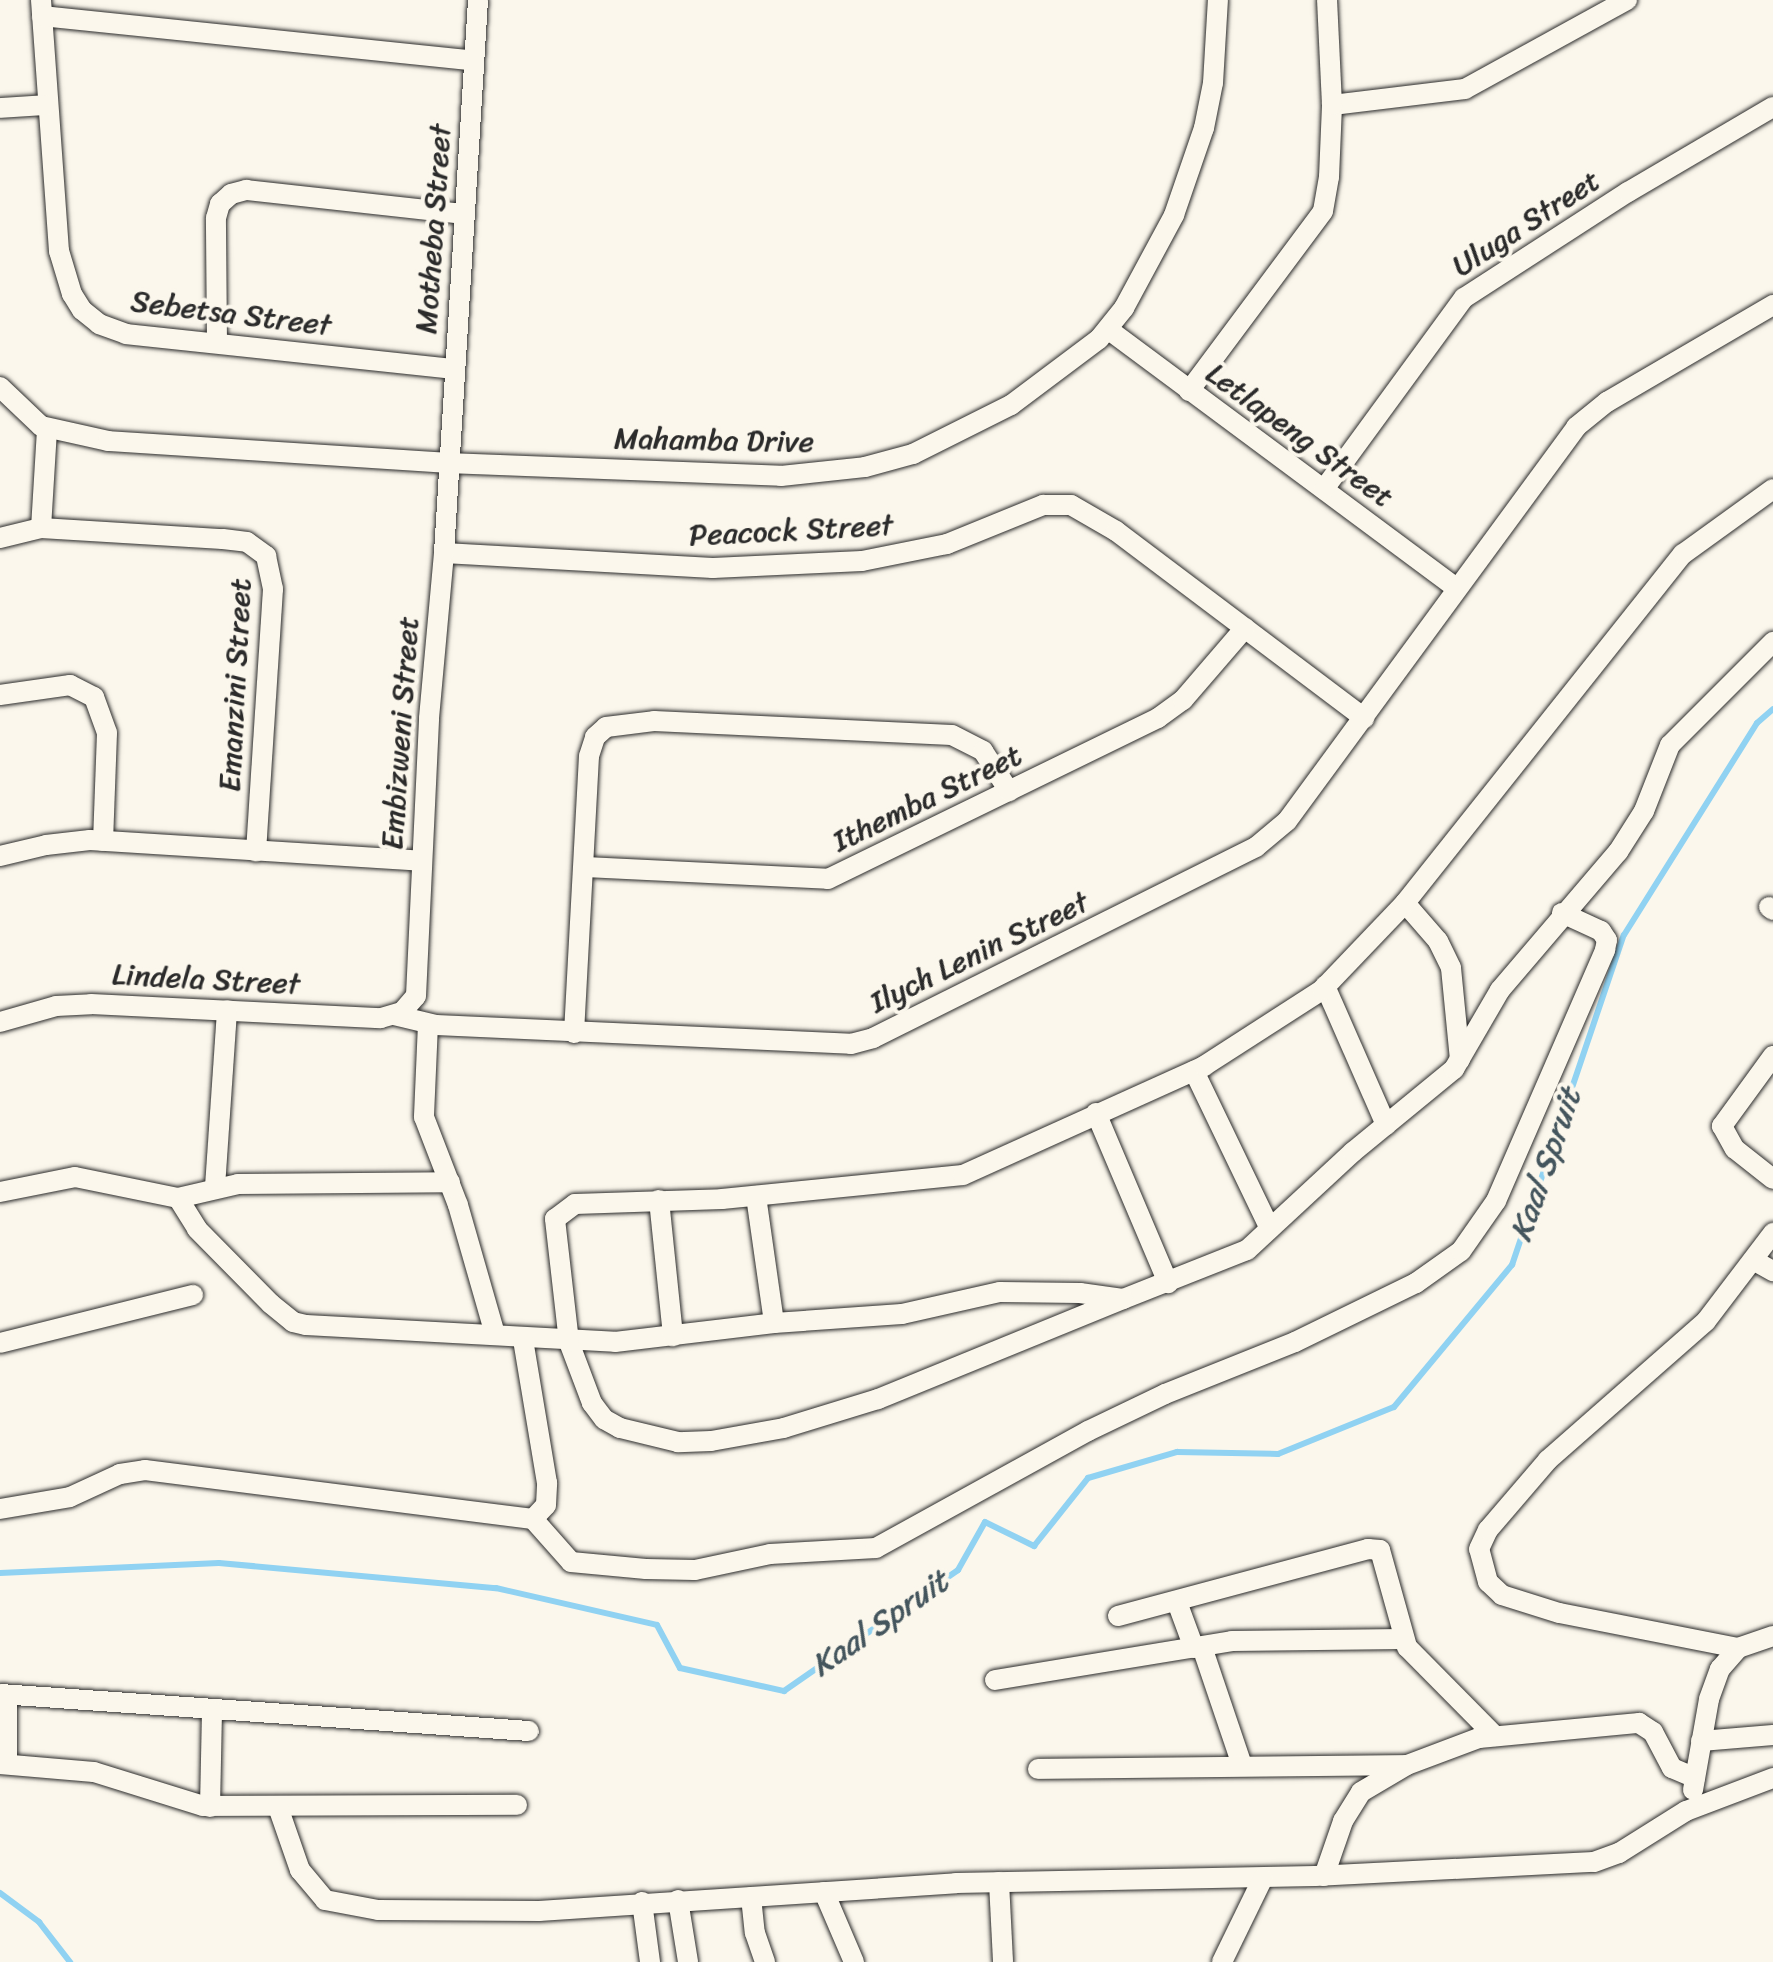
<!DOCTYPE html>
<html>
<head>
<meta charset="utf-8">
<style>
  body { margin:0 }
  #map { position:relative; width:1773px; height:1962px; overflow:hidden; background:#fbf7ec; font-family:Sriracha,sans-serif }
  div>[style] { position:absolute }
  [style*='--x'] { left:calc(var(--x)*1px); top:calc(var(--y)*1px); width:calc(var(--w)*1px); rotate:calc(var(--a)*1deg) }
  .stream>* { height:6px; margin:-3px; padding:0 3px; transform-origin:3px; border-radius:3px; background:#90d2f2 }
  .roads { filter:drop-shadow(0 0 2px #2b2b2b) drop-shadow(0 0 2px #2b2b2b) }
  .street>* { height:20px; margin:-10px; padding:0 10px; transform-origin:10px; border-radius:10px; background:#fbf7ec }
  span { translate:-50% -50%; white-space:nowrap; text-align:center; line-height:1.15; -webkit-text-stroke:8px #fbf7ec; paint-order:stroke }
  .street-label { font-size:30px; color:#2b2b2b }
  .water-label { font-size:32px; color:#44555d; font-style:italic }
</style>
</head>
<body>
<div id="map">
  <div class="stream">
    <i style="--x:0;--y:1573;--w:219;--a:-2.6"></i>
    <i style="--x:219;--y:1563;--w:278;--a:5.2"></i>
    <i style="--x:496;--y:1588;--w:165;--a:12.9"></i>
    <i style="--x:657;--y:1625;--w:49;--a:61.9"></i>
    <i style="--x:680;--y:1668;--w:107;--a:12.5"></i>
    <i style="--x:784;--y:1691;--w:212;--a:-34.8"></i>
    <i style="--x:958;--y:1570;--w:55;--a:-60.6"></i>
    <i style="--x:985;--y:1522;--w:55;--a:26.1"></i>
    <i style="--x:1034;--y:1546;--w:87;--a:-51.5"></i>
    <i style="--x:1088;--y:1478;--w:93;--a:-16.3"></i>
    <i style="--x:1177;--y:1452;--w:101;--a:1.1"></i>
    <i style="--x:1278;--y:1454;--w:125;--a:-22.1"></i>
    <i style="--x:1394;--y:1407;--w:185;--a:-50.3"></i>
    <i style="--x:1512;--y:1265;--w:348;--a:-71.3"></i>
    <i style="--x:1624;--y:935;--w:250;--a:-57.9"></i>
    <i style="--x:1757;--y:723;--w:21;--a:-41"></i>
    <i style="--x:0;--y:1893;--w:49;--a:36.6"></i>
    <i style="--x:39;--y:1922;--w:51;--a:52.2"></i>
  </div>
  <div class="roads">
    <div class="street">
      <i style="--x:41;--y:0;--w:252;--a:85.9"></i>
      <i style="--x:59;--y:251;--w:45;--a:73.2"></i>
      <i style="--x:72;--y:294;--w:19;--a:58"></i>
      <i style="--x:82;--y:310;--w:22;--a:39"></i>
      <i style="--x:99;--y:324;--w:29;--a:20"></i>
      <i style="--x:126;--y:334;--w:330;--a:6.1"></i>
      <i style="--x:42;--y:16;--w:434;--a:5.9"></i>
      <i style="--x:1332;--y:105;--w:134;--a:-6.9"></i>
      <i style="--x:1465;--y:89;--w:185;--a:-28.8"></i>
      <i style="--x:0;--y:108;--w:46;--a:-3.7"></i>
      <i style="--x:1109;--y:330;--w:431;--a:36.6"></i>
      <i style="--x:217;--y:343;--w:125;--a:-90.5"></i>
      <i style="--x:216;--y:218;--w:15;--a:-74"></i>
      <i style="--x:220;--y:204;--w:15;--a:-42"></i>
      <i style="--x:231;--y:194;--w:16;--a:-15"></i>
      <i style="--x:246;--y:190;--w:219;--a:6.3"></i>
      <i style="--x:0;--y:387;--w:57;--a:43.6"></i>
      <i style="--x:41;--y:426;--w:69;--a:12.6"></i>
      <i style="--x:108;--y:441;--w:340;--a:3.7"></i>
      <i style="--x:447;--y:463;--w:334;--a:2.2"></i>
      <i style="--x:781;--y:476;--w:84;--a:-6.1"></i>
      <i style="--x:865;--y:467;--w:50;--a:-15.2"></i>
      <i style="--x:913;--y:454;--w:110;--a:-26.6"></i>
      <i style="--x:1011;--y:405;--w:110;--a:-36.9"></i>
      <i style="--x:1099;--y:339;--w:40;--a:-51"></i>
      <i style="--x:1124;--y:308;--w:106;--a:-61.7"></i>
      <i style="--x:1174;--y:215;--w:92;--a:-71"></i>
      <i style="--x:1204;--y:128;--w:46;--a:-78.7"></i>
      <i style="--x:1213;--y:83;--w:83;--a:-86.6"></i>
      <i style="--x:1189;--y:391;--w:224;--a:-53.3"></i>
      <i style="--x:1323;--y:211;--w:35;--a:-80"></i>
      <i style="--x:1329;--y:177;--w:72;--a:-87.6"></i>
      <i style="--x:1332;--y:105;--w:105;--a:-92.7"></i>
      <i style="--x:1324;--y:489;--w:237;--a:-53.8"></i>
      <i style="--x:1464;--y:298;--w:195;--a:-32.9"></i>
      <i style="--x:1628;--y:192;--w:168;--a:-30.4"></i>
      <i style="--x:41;--y:528;--w:99;--a:-86.5"></i>
      <i style="--x:0;--y:538;--w:42;--a:-13.7"></i>
      <i style="--x:41;--y:528;--w:182;--a:3.5"></i>
      <i style="--x:223;--y:539;--w:24;--a:7"></i>
      <i style="--x:247;--y:542;--w:24;--a:36"></i>
      <i style="--x:266;--y:556;--w:34;--a:78"></i>
      <i style="--x:273;--y:589;--w:263;--a:93.7"></i>
      <i style="--x:444;--y:553;--w:269;--a:3.2"></i>
      <i style="--x:713;--y:568;--w:149;--a:-2.7"></i>
      <i style="--x:862;--y:561;--w:87;--a:-11.3"></i>
      <i style="--x:947;--y:544;--w:104;--a:-22.1"></i>
      <i style="--x:1043;--y:505;--w:28;--a:0"></i>
      <i style="--x:1071;--y:505;--w:52;--a:30"></i>
      <i style="--x:1116;--y:531;--w:311;--a:37"></i>
      <i style="--x:0;--y:695;--w:71;--a:-8.1"></i>
      <i style="--x:70;--y:685;--w:27;--a:27"></i>
      <i style="--x:94;--y:697;--w:38;--a:70"></i>
      <i style="--x:107;--y:733;--w:108;--a:92.1"></i>
      <i style="--x:0;--y:856;--w:47;--a:-13.4"></i>
      <i style="--x:46;--y:845;--w:44;--a:-6.5"></i>
      <i style="--x:90;--y:840;--w:332;--a:3.6"></i>
      <i style="--x:585;--y:867;--w:243;--a:2.8"></i>
      <i style="--x:828;--y:879;--w:367;--a:-26"></i>
      <i style="--x:1158;--y:718;--w:31;--a:-36"></i>
      <i style="--x:1183;--y:700;--w:95;--a:-49.3"></i>
      <i style="--x:1405;--y:903;--w:50;--a:49"></i>
      <i style="--x:1438;--y:941;--w:30;--a:64"></i>
      <i style="--x:1451;--y:968;--w:92;--a:84.4"></i>
      <i style="--x:1769;--y:907;--w:5;--a:37"></i>
      <i style="--x:1325;--y:986;--w:152;--a:66.3"></i>
      <i style="--x:394;--y:1015;--w:43;--a:13.4"></i>
      <i style="--x:436;--y:1025;--w:415;--a:2.6"></i>
      <i style="--x:851;--y:1044;--w:23;--a:-15"></i>
      <i style="--x:873;--y:1038;--w:428;--a:-26.5"></i>
      <i style="--x:1256;--y:847;--w:40;--a:-40"></i>
      <i style="--x:1287;--y:821;--w:489;--a:-53.7"></i>
      <i style="--x:1576;--y:427;--w:40;--a:-39"></i>
      <i style="--x:1607;--y:402;--w:192;--a:-30.3"></i>
      <i style="--x:0;--y:1022;--w:58;--a:-15.9"></i>
      <i style="--x:56;--y:1006;--w:35;--a:-3"></i>
      <i style="--x:91;--y:1004;--w:290;--a:2.8"></i>
      <i style="--x:381;--y:1018;--w:22;--a:-16"></i>
      <i style="--x:402;--y:1012;--w:21;--a:-49"></i>
      <i style="--x:416;--y:996;--w:278;--a:-87.3"></i>
      <i style="--x:429;--y:718;--w:166;--a:-84.8"></i>
      <i style="--x:444;--y:553;--w:554;--a:-86.48"></i>
      <i style="--x:428;--y:1024;--w:93;--a:92.5"></i>
      <i style="--x:424;--y:1117;--w:94;--a:68.9"></i>
      <i style="--x:458;--y:1205;--w:134;--a:74"></i>
      <i style="--x:574;--y:1033;--w:277;--a:-86.9"></i>
      <i style="--x:589;--y:756;--w:20;--a:-72"></i>
      <i style="--x:595;--y:737;--w:15;--a:-42"></i>
      <i style="--x:606;--y:727;--w:48;--a:-7.1"></i>
      <i style="--x:654;--y:721;--w:298;--a:2.7"></i>
      <i style="--x:952;--y:735;--w:35;--a:27"></i>
      <i style="--x:983;--y:751;--w:48;--a:57"></i>
      <i style="--x:1773;--y:1056;--w:87;--a:126.1"></i>
      <i style="--x:1722;--y:1126;--w:26;--a:61"></i>
      <i style="--x:1735;--y:1149;--w:48;--a:38.3"></i>
      <i style="--x:1194;--y:1071;--w:175;--a:64.3"></i>
      <i style="--x:1096;--y:1113;--w:185;--a:67"></i>
      <i style="--x:215;--y:1187;--w:177;--a:-86.1"></i>
      <i style="--x:0;--y:1192;--w:76;--a:-11.3"></i>
      <i style="--x:75;--y:1177;--w:105;--a:11.5"></i>
      <i style="--x:178;--y:1198;--w:62;--a:-13.1"></i>
      <i style="--x:238;--y:1184;--w:212;--a:-0.5"></i>
      <i style="--x:756;--y:1196;--w:128;--a:81.9"></i>
      <i style="--x:178;--y:1198;--w:36;--a:58"></i>
      <i style="--x:197;--y:1229;--w:105;--a:45.4"></i>
      <i style="--x:271;--y:1304;--w:28;--a:39"></i>
      <i style="--x:293;--y:1322;--w:13;--a:13"></i>
      <i style="--x:306;--y:1325;--w:309;--a:3.1"></i>
      <i style="--x:615;--y:1342;--w:160;--a:-6.8"></i>
      <i style="--x:774;--y:1323;--w:128;--a:-4"></i>
      <i style="--x:902;--y:1314;--w:100;--a:-12.7"></i>
      <i style="--x:1000;--y:1292;--w:80;--a:0.7"></i>
      <i style="--x:1080;--y:1293;--w:43;--a:7.9"></i>
      <i style="--x:1123;--y:1299;--w:133;--a:-21.6"></i>
      <i style="--x:1247;--y:1250;--w:144;--a:-42.8"></i>
      <i style="--x:1353;--y:1152;--w:131;--a:-39.4"></i>
      <i style="--x:1454;--y:1069;--w:91;--a:-59.8"></i>
      <i style="--x:1500;--y:990;--w:182;--a:-49.5"></i>
      <i style="--x:1618;--y:852;--w:49;--a:-57.6"></i>
      <i style="--x:1644;--y:811;--w:71;--a:-68.5"></i>
      <i style="--x:1670;--y:745;--w:146;--a:-45"></i>
      <i style="--x:659;--y:1200;--w:137;--a:84.1"></i>
      <i style="--x:1753;--y:1260;--w:23;--a:29"></i>
      <i style="--x:1123;--y:1299;--w:265;--a:157.8"></i>
      <i style="--x:878;--y:1399;--w:98;--a:162.9"></i>
      <i style="--x:784;--y:1428;--w:74;--a:169.9"></i>
      <i style="--x:711;--y:1441;--w:33;--a:178"></i>
      <i style="--x:678;--y:1442;--w:60;--a:-166.4"></i>
      <i style="--x:620;--y:1428;--w:18;--a:-151"></i>
      <i style="--x:604;--y:1419;--w:20;--a:-127"></i>
      <i style="--x:592;--y:1403;--w:65;--a:-110.7"></i>
      <i style="--x:569;--y:1342;--w:124;--a:-96.5"></i>
      <i style="--x:555;--y:1219;--w:25;--a:-37"></i>
      <i style="--x:575;--y:1204;--w:147;--a:-1.9"></i>
      <i style="--x:722;--y:1199;--w:242;--a:-5.7"></i>
      <i style="--x:963;--y:1175;--w:265;--a:-24.3"></i>
      <i style="--x:1204;--y:1066;--w:140;--a:-32.8"></i>
      <i style="--x:1322;--y:990;--w:120;--a:-46.3"></i>
      <i style="--x:1405;--y:903;--w:446;--a:-51.5"></i>
      <i style="--x:1683;--y:554;--w:111;--a:-35.8"></i>
      <i style="--x:0;--y:1343;--w:199;--a:-14"></i>
      <i style="--x:0;--y:1509;--w:71;--a:-9.7"></i>
      <i style="--x:70;--y:1497;--w:55;--a:-24.7"></i>
      <i style="--x:120;--y:1474;--w:25;--a:-9"></i>
      <i style="--x:145;--y:1470;--w:391;--a:7.2"></i>
      <i style="--x:533;--y:1519;--w:19;--a:-47"></i>
      <i style="--x:546;--y:1505;--w:22;--a:-87"></i>
      <i style="--x:547;--y:1483;--w:146;--a:-99.5"></i>
      <i style="--x:533;--y:1519;--w:57;--a:48.5"></i>
      <i style="--x:571;--y:1562;--w:75;--a:5.3"></i>
      <i style="--x:646;--y:1569;--w:49;--a:1.2"></i>
      <i style="--x:695;--y:1570;--w:77;--a:-12"></i>
      <i style="--x:770;--y:1554;--w:106;--a:-3.2"></i>
      <i style="--x:876;--y:1548;--w:242;--a:-28.9"></i>
      <i style="--x:1088;--y:1431;--w:85;--a:-25.7"></i>
      <i style="--x:1165;--y:1394;--w:140;--a:-21.8"></i>
      <i style="--x:1295;--y:1342;--w:135;--a:-26"></i>
      <i style="--x:1416;--y:1283;--w:55;--a:-35.4"></i>
      <i style="--x:1461;--y:1251;--w:61;--a:-55"></i>
      <i style="--x:1496;--y:1201;--w:274;--a:-66.5"></i>
      <i style="--x:1605;--y:950;--w:10;--a:-79"></i>
      <i style="--x:1607;--y:940;--w:11;--a:-124"></i>
      <i style="--x:1601;--y:931;--w:43;--a:-155.2"></i>
      <i style="--x:1177;--y:1602;--w:49;--a:69.7"></i>
      <i style="--x:1118;--y:1616;--w:259;--a:-15"></i>
      <i style="--x:1368;--y:1549;--w:12;--a:5"></i>
      <i style="--x:1380;--y:1550;--w:101;--a:74.4"></i>
      <i style="--x:1407;--y:1647;--w:125;--a:45.3"></i>
      <i style="--x:1202;--y:1647;--w:125;--a:71.3"></i>
      <i style="--x:1738;--y:1648;--w:182;--a:-168.9"></i>
      <i style="--x:1559;--y:1613;--w:60;--a:-162.5"></i>
      <i style="--x:1502;--y:1595;--w:19;--a:-137"></i>
      <i style="--x:1488;--y:1582;--w:34;--a:-105"></i>
      <i style="--x:1479;--y:1549;--w:21;--a:-65"></i>
      <i style="--x:1488;--y:1530;--w:92;--a:-49.4"></i>
      <i style="--x:1548;--y:1460;--w:210;--a:-41.3"></i>
      <i style="--x:1706;--y:1321;--w:111;--a:-52.7"></i>
      <i style="--x:995;--y:1680;--w:240;--a:-9.3"></i>
      <i style="--x:1232;--y:1641;--w:171;--a:-0.7"></i>
      <i style="--x:0;--y:1694;--w:530;--a:4"></i>
      <i style="--x:1701;--y:1741;--w:72;--a:-4.8"></i>
      <i style="--x:0;--y:1764;--w:94;--a:4.9"></i>
      <i style="--x:94;--y:1772;--w:114;--a:17.3"></i>
      <i style="--x:203;--y:1806;--w:314;--a:-0.2"></i>
      <i style="--x:7;--y:1764;--w:69;--a:-90"></i>
      <i style="--x:1038;--y:1769;--w:367;--a:-0.6"></i>
      <i style="--x:1693;--y:1790;--w:92;--a:-80"></i>
      <i style="--x:1709;--y:1699;--w:32;--a:-70"></i>
      <i style="--x:1720;--y:1669;--w:28;--a:-49"></i>
      <i style="--x:1738;--y:1648;--w:37;--a:-19"></i>
      <i style="--x:210;--y:1807;--w:96;--a:-88.8"></i>
      <i style="--x:278;--y:1807;--w:67;--a:70.8"></i>
      <i style="--x:300;--y:1870;--w:39;--a:50"></i>
      <i style="--x:325;--y:1900;--w:54;--a:10.7"></i>
      <i style="--x:378;--y:1910;--w:161;--a:0.4"></i>
      <i style="--x:539;--y:1911;--w:418;--a:-3.8"></i>
      <i style="--x:956;--y:1883;--w:359;--a:-1.1"></i>
      <i style="--x:1315;--y:1876;--w:279;--a:-2.9"></i>
      <i style="--x:1594;--y:1862;--w:27;--a:-20"></i>
      <i style="--x:1619;--y:1853;--w:79;--a:-32.1"></i>
      <i style="--x:1686;--y:1811;--w:93;--a:-20.8"></i>
      <i style="--x:1324;--y:1876;--w:58;--a:-70.9"></i>
      <i style="--x:1343;--y:1821;--w:34;--a:-58"></i>
      <i style="--x:1361;--y:1792;--w:53;--a:-30.4"></i>
      <i style="--x:1407;--y:1765;--w:77;--a:-20.6"></i>
      <i style="--x:1479;--y:1738;--w:161;--a:-5.4"></i>
      <i style="--x:1639;--y:1723;--w:17;--a:33"></i>
      <i style="--x:1653;--y:1732;--w:41;--a:62.2"></i>
      <i style="--x:1672;--y:1768;--w:25;--a:23"></i>
      <i style="--x:999;--y:1882;--w:80;--a:87.1"></i>
      <i style="--x:824;--y:1892;--w:76;--a:66.8"></i>
      <i style="--x:751;--y:1897;--w:36;--a:84"></i>
      <i style="--x:755;--y:1933;--w:31;--a:71"></i>
      <i style="--x:678;--y:1900;--w:63;--a:80.8"></i>
      <i style="--x:642;--y:1902;--w:61;--a:82.4"></i>
      <i style="--x:1222;--y:1962;--w:93;--a:-64"></i>
    </div>
  </div>
  <div class="street-label">
    <span style="left:1526px;top:223px;rotate:-33deg">Uluga Street</span>
    <span style="left:433px;top:229px;rotate:-86deg">Motheba Street</span>
    <span style="left:231px;top:313px;rotate:7deg">Sebetsa Street</span>
    <span style="left:1300px;top:435px;rotate:36deg">Letlapeng Street</span>
    <span style="left:714px;top:440px;rotate:1deg">Mahamba Drive</span>
    <span style="left:791px;top:530px;rotate:-3deg">Peacock Street</span>
    <span style="left:235px;top:685px;rotate:-87deg">Emanzini Street</span>
    <span style="left:400px;top:733px;rotate:-86deg">Embizweni Street</span>
    <span style="left:927px;top:798px;rotate:-26deg">Ithemba Street</span>
    <span style="left:979px;top:952px;rotate:-26deg">Ilych Lenin Street</span>
    <span style="left:206px;top:979px;rotate:3deg">Lindela Street</span>
  </div>
  <div class="water-label">
    <span style="left:1546px;top:1165px;rotate:-71deg">Kaal Spruit</span>
    <span style="left:880px;top:1624px;rotate:-35deg">Kaal Spruit</span>
  </div>
</div>
</body>
</html>
